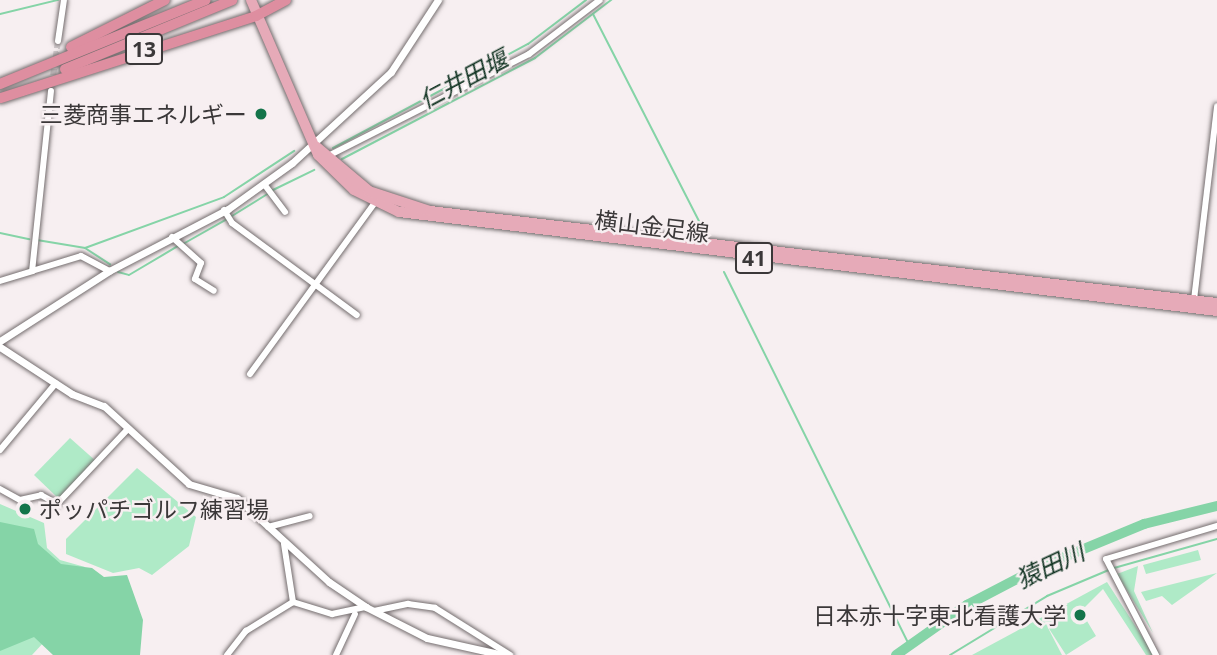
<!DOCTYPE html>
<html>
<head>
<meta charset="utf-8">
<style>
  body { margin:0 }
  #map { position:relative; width:1217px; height:655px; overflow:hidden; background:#f7eff1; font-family:"Open Sans","Noto Sans JP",sans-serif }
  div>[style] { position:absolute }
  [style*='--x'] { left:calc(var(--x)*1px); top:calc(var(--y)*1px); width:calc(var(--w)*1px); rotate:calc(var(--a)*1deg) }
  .green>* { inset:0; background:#afeac7 }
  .water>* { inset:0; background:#85d4a7 }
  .stream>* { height:2px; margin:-1px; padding:0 1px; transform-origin:1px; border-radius:1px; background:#85d4a7 }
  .river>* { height:10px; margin:-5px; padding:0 5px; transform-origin:5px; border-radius:5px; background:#85d4a7 }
  .minor-tunnel>* { height:6px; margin-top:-3px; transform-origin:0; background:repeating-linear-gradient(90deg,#d1cacc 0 6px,transparent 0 9px) }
  .roads { filter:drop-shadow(0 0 2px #746d6e) drop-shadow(0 0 2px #746d6e) }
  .minor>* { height:6px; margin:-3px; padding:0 3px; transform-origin:3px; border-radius:3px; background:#fff }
  .tertiary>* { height:7px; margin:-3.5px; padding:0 3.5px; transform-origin:3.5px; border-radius:3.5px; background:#fff }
  .primary>* { height:10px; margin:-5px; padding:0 5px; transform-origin:5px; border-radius:5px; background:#e6aab8 }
  .trunk>* { height:10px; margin:-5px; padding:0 5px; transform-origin:5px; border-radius:5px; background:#de8ea0 }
  .dots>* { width:19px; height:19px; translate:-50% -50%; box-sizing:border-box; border:4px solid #f7eff1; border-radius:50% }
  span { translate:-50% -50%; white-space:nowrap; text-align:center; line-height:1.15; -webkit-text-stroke:5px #f7eff1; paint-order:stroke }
  .shield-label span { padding:2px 5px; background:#f7eff1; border:2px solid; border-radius:5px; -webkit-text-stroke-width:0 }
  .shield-label { font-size:21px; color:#3b3839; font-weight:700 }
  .poi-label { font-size:23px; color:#3b3839 }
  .right { translate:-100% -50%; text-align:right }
  .left { translate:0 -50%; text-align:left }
  .street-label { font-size:23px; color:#3b3839 }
  .water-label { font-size:24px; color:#123423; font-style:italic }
</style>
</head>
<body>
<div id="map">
  <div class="green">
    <i style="clip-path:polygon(70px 438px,97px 462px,60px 500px,34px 475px)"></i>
    <i style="clip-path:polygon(137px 468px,196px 517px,189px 546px,152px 575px,139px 568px,113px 573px,66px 554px,66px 539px)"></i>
    <i style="clip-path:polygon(0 504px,44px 523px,47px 548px,60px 560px,85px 567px,57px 628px,32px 655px,0 655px)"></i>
    <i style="clip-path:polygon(1198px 550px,1201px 560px,1146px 574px,1143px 565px)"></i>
    <i style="clip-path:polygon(1138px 566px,1134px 591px,1153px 633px,1117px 574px)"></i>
    <i style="clip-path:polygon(1217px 573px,1172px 605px,1162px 596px,1146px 601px,1141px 592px)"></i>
    <i style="clip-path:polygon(1107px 582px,1154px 655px,1146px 655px,1103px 589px,1081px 611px,1096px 636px,1066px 655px,1046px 624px,1062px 655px,972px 655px)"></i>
  </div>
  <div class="water">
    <i style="clip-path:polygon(0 522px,34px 529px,38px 544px,61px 564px,92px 568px,104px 577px,127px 575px,143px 620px,140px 655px,53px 655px,34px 637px,0 651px)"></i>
  </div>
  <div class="stream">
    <i style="--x:0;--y:14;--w:60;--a:-13.6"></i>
    <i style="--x:593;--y:14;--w:239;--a:62.9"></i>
    <i style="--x:333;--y:148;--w:221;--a:-28.1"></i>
    <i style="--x:528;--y:44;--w:73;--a:-37.2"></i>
    <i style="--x:342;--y:159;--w:218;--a:-27.6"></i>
    <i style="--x:535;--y:58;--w:96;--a:-37.3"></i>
    <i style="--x:273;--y:190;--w:46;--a:-26"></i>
    <i style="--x:232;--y:216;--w:44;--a:-31.9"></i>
    <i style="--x:0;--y:233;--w:30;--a:12"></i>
    <i style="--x:37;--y:240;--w:49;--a:9.5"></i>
    <i style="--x:85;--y:248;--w:30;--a:33"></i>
    <i style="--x:183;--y:244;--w:51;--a:-29.6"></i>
    <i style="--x:85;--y:248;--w:148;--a:-20.1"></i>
    <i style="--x:224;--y:197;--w:84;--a:-33.3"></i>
    <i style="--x:118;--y:272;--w:11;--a:15"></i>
    <i style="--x:129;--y:275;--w:57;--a:-30.6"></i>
    <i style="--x:724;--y:272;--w:415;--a:63.6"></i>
    <i style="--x:1114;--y:568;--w:107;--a:-15.7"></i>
    <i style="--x:950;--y:655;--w:114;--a:-31.3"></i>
    <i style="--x:1047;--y:596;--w:67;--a:-22.8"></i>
  </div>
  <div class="river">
    <i style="--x:896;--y:655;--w:87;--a:-35.2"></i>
    <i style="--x:967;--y:605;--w:82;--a:-27.5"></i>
    <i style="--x:1040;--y:567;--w:113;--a:-22.5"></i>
    <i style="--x:1144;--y:524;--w:75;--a:-13.9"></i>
  </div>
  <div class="minor-tunnel">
    <i style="--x:52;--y:84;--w:43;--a:-82.1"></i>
  </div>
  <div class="roads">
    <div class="minor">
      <i style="--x:58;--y:41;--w:41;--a:-81.7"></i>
      <i style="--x:51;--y:91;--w:181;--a:96"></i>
      <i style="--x:32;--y:271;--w:51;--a:-17"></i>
      <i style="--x:81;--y:256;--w:32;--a:28"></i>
      <i style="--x:328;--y:156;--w:225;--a:-26.9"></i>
      <i style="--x:529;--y:54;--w:89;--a:-37.3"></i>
      <i style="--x:264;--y:184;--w:35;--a:53"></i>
      <i style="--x:224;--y:210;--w:15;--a:58"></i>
      <i style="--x:232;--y:223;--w:155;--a:36.4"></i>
      <i style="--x:172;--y:237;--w:39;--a:42"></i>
      <i style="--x:201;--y:263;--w:17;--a:111"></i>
      <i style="--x:195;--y:279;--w:22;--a:32"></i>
      <i style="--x:0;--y:281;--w:34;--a:-17"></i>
      <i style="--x:1194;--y:300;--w:195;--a:-83.2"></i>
      <i style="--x:250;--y:374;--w:214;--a:-53.9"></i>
      <i style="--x:0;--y:450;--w:87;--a:-50.1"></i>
      <i style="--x:0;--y:489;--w:23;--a:29"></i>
      <i style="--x:20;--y:500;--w:22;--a:-13"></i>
      <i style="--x:41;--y:495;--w:18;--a:29"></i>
      <i style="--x:57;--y:504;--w:103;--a:-46.6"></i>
      <i style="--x:268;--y:527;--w:43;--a:-14.7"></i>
      <i style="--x:284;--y:544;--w:59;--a:81.2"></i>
      <i style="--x:293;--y:602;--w:41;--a:17.1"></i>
      <i style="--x:332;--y:614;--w:35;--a:-12"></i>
      <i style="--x:374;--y:611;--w:35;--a:-12"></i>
      <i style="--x:408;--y:604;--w:27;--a:8"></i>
      <i style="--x:435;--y:608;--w:89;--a:32.1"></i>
      <i style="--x:227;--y:655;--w:31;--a:-52"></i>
      <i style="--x:246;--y:631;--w:55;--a:-31.7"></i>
      <i style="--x:336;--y:655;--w:45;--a:-65.1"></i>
      <i style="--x:1156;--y:655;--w:108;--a:-117.5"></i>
      <i style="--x:1106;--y:559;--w:116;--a:-16.6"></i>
    </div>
    <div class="tertiary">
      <i style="--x:0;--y:341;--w:130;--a:-32.7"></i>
      <i style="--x:109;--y:271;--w:134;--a:-27.5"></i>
      <i style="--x:228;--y:209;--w:79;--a:-35.7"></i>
      <i style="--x:292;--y:163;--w:134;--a:-42.6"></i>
      <i style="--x:391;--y:72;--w:86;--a:-56.9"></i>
      <i style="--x:0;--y:347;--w:86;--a:33.1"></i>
      <i style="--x:72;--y:394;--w:34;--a:21"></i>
      <i style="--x:104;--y:406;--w:115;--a:42.5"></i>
      <i style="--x:189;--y:484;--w:50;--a:16.3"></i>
      <i style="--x:237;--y:498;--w:125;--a:42.4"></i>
      <i style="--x:329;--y:582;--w:45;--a:34"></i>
      <i style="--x:366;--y:607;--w:68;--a:26.9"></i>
      <i style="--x:427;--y:638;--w:78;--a:12.6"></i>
    </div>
    <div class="primary">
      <i style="--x:251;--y:0;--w:169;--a:66.6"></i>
      <i style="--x:318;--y:155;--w:50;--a:44.2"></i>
      <i style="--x:354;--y:190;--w:50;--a:26.1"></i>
      <i style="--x:399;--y:212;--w:824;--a:6.9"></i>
      <i style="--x:317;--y:147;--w:68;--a:40.2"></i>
      <i style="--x:369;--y:191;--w:64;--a:18.2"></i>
      <i style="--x:430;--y:211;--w:792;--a:6.67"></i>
    </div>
    <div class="trunk">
      <i style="--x:71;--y:47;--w:105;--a:-26.6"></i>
      <i style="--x:65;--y:69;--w:181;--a:-22.4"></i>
      <i style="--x:0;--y:84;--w:222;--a:-22.2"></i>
      <i style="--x:1;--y:98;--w:268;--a:-17.8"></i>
      <i style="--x:256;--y:16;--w:34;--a:-28"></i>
    </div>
  </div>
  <div class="dots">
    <i style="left:261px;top:114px;background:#14744a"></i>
    <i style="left:25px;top:509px;background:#14744a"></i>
    <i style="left:1080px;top:615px;background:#14744a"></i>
  </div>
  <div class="shield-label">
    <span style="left:144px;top:49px">13</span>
    <span style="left:754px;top:258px">41</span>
  </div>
  <div class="poi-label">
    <span class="right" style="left:247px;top:114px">三菱商事エネルギー</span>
    <span class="left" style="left:39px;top:509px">ポッパチゴルフ練習場</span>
    <span class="right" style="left:1066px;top:615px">日本赤十字東北看護大学</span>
  </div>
  <div class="street-label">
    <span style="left:652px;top:226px;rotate:7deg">横山金足線</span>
  </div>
  <div class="water-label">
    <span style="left:463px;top:79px;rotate:-28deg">仁井田堰</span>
    <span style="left:1050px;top:565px;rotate:-25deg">猿田川</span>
  </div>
</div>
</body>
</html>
